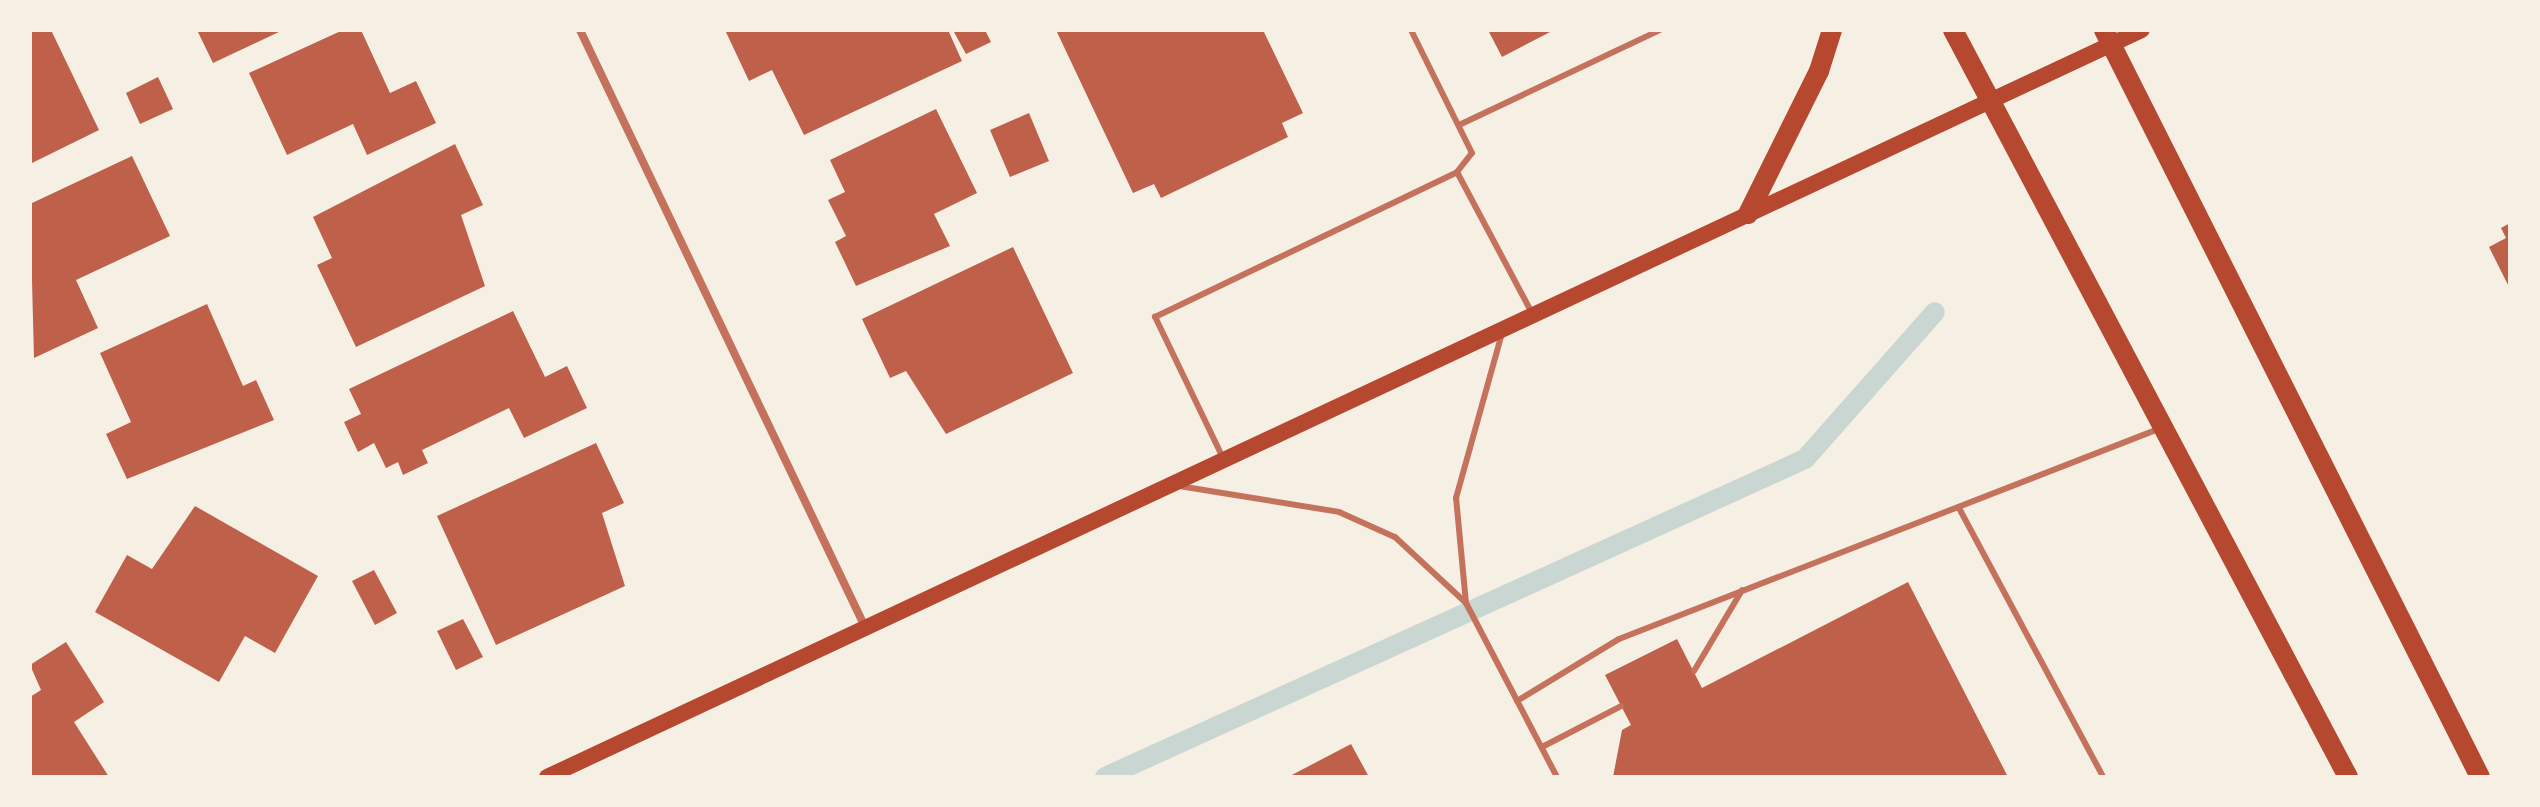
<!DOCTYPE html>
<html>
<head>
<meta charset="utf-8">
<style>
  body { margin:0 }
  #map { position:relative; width:2540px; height:807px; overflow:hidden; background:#f6efe4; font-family:"Space Grotesk",sans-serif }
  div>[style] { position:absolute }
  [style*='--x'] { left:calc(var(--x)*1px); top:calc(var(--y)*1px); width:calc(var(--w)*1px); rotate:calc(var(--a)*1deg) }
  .stream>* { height:20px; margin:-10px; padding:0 10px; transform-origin:10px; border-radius:10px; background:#c9d6d2 }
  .building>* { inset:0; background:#bf614a }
  .service>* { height:6px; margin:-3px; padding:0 3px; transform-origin:3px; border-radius:3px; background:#c5725c }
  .minor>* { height:8px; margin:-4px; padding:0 4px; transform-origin:4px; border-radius:4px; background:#c5725c }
  .secondary>* { height:16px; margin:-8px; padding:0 8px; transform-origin:8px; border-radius:8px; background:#b5482f }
  .primary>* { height:20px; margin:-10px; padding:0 10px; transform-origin:10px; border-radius:10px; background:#b5482f }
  span { translate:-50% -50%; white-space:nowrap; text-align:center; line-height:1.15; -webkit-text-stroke:7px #f6efe4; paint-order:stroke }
  .frame { position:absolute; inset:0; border:32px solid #f6efe4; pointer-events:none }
</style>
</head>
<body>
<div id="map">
  <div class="stream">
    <i style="--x:1105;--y:777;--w:769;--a:-24.43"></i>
    <i style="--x:1805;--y:459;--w:196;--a:-48.5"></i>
  </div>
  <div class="building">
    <i style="clip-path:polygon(30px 30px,51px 30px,99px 130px,30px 164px)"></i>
    <i style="clip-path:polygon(197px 30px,283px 30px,213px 63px)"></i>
    <i style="clip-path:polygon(343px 30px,361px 30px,390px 93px,416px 81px,436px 123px,367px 155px,353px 124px,287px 155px,249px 73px)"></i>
    <i style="clip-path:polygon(725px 30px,948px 30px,962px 61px,804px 135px,772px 70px,749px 81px)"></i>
    <i style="clip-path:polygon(985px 30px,991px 42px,966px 54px,954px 32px)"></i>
    <i style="clip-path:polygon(1056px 30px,1263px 30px,1303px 113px,1282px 123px,1288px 137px,1161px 198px,1154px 184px,1133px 193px)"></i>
    <i style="clip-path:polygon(1488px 30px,1554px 30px,1502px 57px)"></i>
    <i style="clip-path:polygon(158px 77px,173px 109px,140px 124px,126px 93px)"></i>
    <i style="clip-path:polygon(936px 109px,977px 193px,934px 214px,950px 246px,856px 286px,835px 242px,846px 236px,828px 200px,845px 192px,830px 160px)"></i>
    <i style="clip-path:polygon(1029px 113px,1049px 161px,1010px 177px,990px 130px)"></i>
    <i style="clip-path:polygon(455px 144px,483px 205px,461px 215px,485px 286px,356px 347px,317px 265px,332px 258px,313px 217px)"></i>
    <i style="clip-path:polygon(132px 156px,170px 236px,76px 280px,98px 328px,34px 358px,30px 204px)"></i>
    <i style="clip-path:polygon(2510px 223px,2510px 289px,2489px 247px,2506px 238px,2501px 228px)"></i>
    <i style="clip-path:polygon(1013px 247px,1073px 373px,946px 434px,906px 371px,890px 378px,862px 319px)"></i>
    <i style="clip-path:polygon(207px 304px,243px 386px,256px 380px,274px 420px,127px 479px,106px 434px,131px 422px,100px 353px)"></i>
    <i style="clip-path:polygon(513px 311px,545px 377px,567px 366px,587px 408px,524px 438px,509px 408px,422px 450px,428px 463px,403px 475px,398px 462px,386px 468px,374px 443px,358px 452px,344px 422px,361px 414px,349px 389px)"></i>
    <i style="clip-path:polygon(596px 443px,624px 503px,602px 513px,625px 586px,496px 645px,437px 516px)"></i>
    <i style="clip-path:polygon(195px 506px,318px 576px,275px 653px,245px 636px,219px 682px,95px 612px,127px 555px,152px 569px)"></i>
    <i style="clip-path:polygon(374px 570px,397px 613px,375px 625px,352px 581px)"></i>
    <i style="clip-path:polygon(1908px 582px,2008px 777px,1613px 777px,1622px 730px,1631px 725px,1605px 675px,1677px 639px,1702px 688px)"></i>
    <i style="clip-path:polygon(463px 619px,483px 657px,456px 670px,437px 631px)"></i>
    <i style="clip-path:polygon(66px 642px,104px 702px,74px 722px,109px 777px,30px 777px,30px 697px,41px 690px,30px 665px)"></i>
    <i style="clip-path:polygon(1351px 744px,1369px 777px,1288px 777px)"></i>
  </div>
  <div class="service">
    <i style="--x:1459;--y:125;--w:222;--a:-25.3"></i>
    <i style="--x:1457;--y:172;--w:162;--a:62"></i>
    <i style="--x:1223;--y:458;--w:157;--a:-115.7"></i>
    <i style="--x:1155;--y:317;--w:335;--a:-25.6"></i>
    <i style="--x:1457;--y:172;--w:24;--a:-52"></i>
    <i style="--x:1472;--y:153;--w:137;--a:-116.4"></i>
    <i style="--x:1179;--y:486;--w:162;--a:9.2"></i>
    <i style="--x:1339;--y:512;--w:61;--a:24.1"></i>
    <i style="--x:1395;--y:537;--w:97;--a:42.9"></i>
    <i style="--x:1466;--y:603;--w:196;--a:62.4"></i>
    <i style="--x:1959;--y:508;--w:305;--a:61.8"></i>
    <i style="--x:1466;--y:603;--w:105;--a:-95.4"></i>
    <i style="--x:1456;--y:498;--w:171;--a:-74.4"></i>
    <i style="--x:1694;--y:671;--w:94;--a:-59.3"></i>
    <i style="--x:1517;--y:701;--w:119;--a:-31.3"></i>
    <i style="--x:1619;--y:639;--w:582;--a:-21.27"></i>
    <i style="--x:1542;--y:747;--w:89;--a:-27.4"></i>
  </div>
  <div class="minor">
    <i style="--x:580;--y:30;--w:659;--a:64.48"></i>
  </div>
  <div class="secondary">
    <i style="--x:547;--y:777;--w:1761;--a:-25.1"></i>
  </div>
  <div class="primary">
    <i style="--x:1953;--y:30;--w:845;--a:62.13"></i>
    <i style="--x:2104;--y:30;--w:836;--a:63.28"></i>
    <i style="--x:1748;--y:214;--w:160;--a:-63.6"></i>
    <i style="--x:1819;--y:71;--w:43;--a:-72.4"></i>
  </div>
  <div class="frame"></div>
</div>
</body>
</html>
